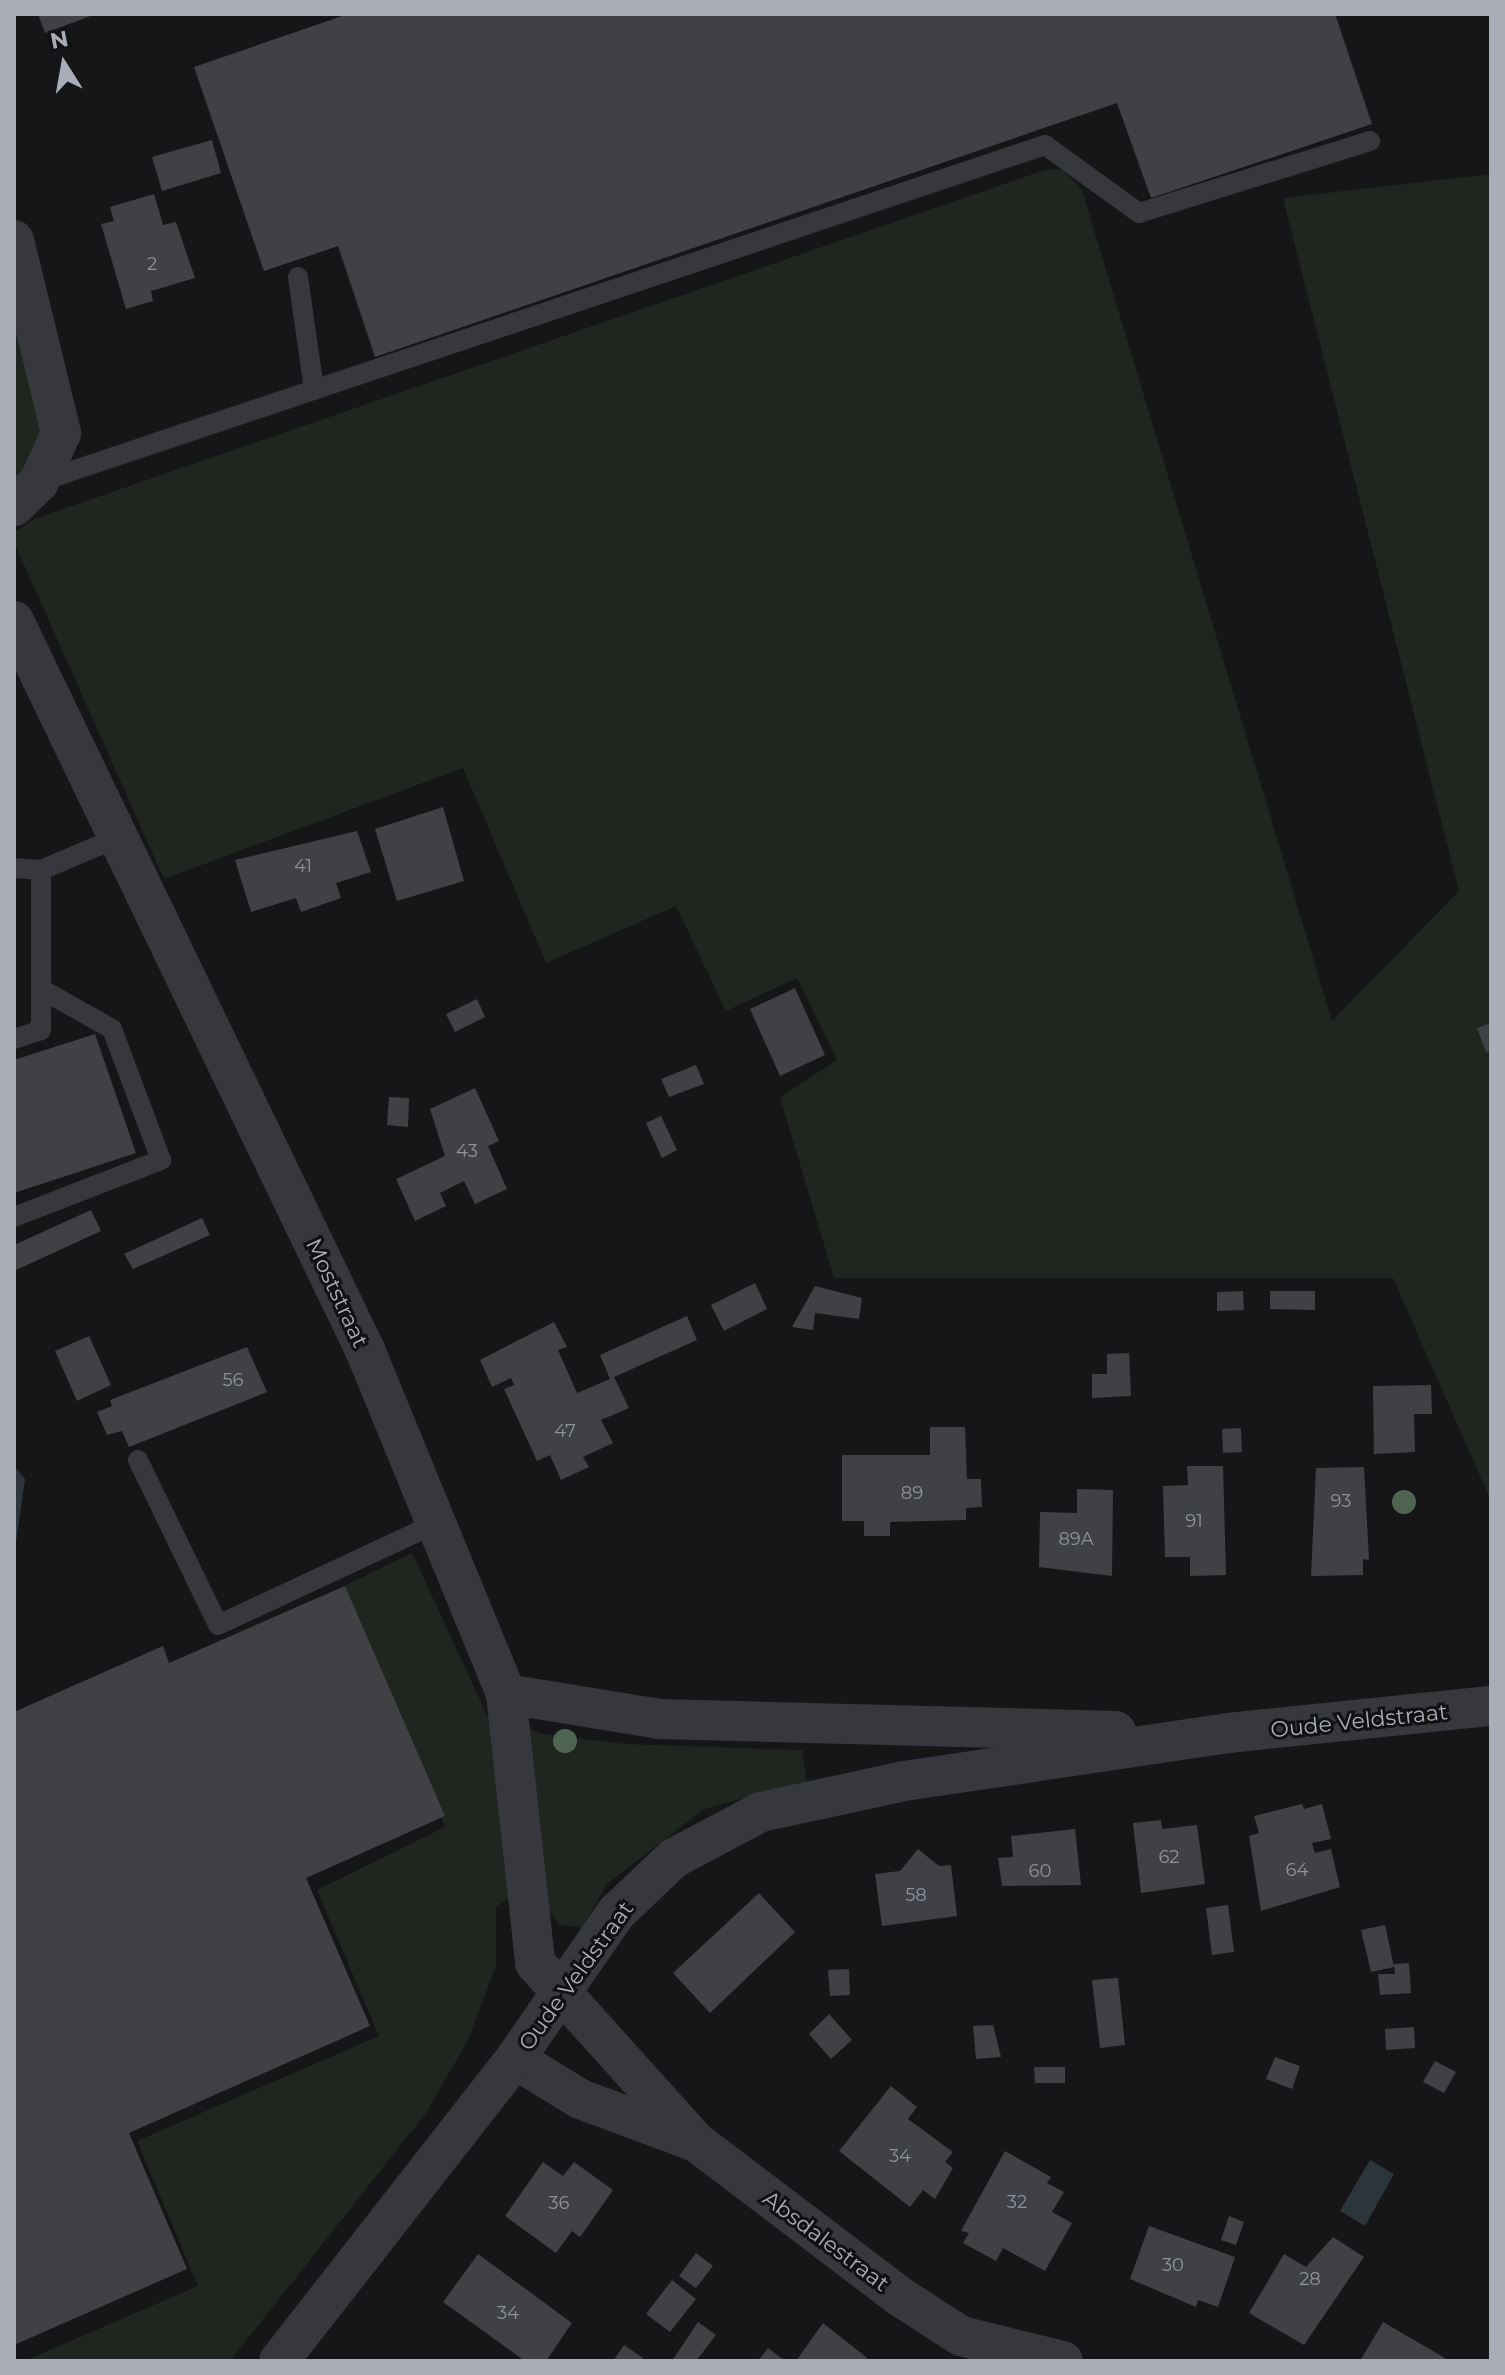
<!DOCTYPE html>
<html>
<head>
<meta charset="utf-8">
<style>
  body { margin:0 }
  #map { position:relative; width:1505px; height:2375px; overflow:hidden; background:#161618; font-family:Montserrat,sans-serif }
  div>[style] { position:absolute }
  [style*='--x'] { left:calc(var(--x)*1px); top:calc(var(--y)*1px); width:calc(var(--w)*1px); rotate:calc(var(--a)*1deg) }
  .green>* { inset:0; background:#1e261f }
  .water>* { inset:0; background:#2c353c }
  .building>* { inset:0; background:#404145 }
  .lane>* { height:20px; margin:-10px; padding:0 10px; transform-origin:10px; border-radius:10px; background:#37383d }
  .street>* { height:40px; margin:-20px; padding:0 20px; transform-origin:20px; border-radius:20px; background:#37383d }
  .trees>* { width:24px; height:24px; margin:-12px; border-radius:50%; background:#506452 }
  span { translate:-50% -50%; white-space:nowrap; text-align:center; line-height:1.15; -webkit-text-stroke:6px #111113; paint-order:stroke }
  .number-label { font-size:18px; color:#8e929b }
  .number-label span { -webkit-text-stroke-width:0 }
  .street-label { font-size:22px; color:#a8adb8 }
  .frame { position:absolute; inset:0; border:16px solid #a8adb8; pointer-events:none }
  .north { position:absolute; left:24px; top:24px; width:80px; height:80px; -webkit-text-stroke:6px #111113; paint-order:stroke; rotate:349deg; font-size:22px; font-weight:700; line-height:32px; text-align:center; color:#a8adb8 }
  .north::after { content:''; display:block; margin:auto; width:28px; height:36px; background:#a8adb8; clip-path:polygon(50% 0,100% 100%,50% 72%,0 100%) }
</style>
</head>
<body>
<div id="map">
  <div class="green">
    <i style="clip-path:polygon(1062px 169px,1082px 190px,1332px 1021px,1459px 891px,1283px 198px,1491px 174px,1491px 1501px,1393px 1278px,834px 1278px,780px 1097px,837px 1060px,797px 978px,726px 1011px,676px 906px,546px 963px,463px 768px,164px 879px,14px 542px,14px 533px,34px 519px,1045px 170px)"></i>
    <i style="clip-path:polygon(14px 306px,46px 419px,31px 459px,14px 481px)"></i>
    <i style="clip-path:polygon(412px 1553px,487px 1715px,543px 1734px,625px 1744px,802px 1750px,807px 1782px,704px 1809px,607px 1884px,582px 1928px,558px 1924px,547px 1907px,543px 1873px,496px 1907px,496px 1966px,468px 2040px,426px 2113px,230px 2361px,24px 2361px,198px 2286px,137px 2141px,379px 2036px,317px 1890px,445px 1827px,345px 1586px)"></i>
  </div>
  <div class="water">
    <i style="clip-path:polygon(14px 1466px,25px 1479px,14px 1556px)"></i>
    <i style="clip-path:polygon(1370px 2160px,1394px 2174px,1365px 2226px,1340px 2211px)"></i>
  </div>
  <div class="building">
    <i style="clip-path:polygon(38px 14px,96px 14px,45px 33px)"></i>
    <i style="clip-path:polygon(348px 14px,1335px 14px,1372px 124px,1151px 198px,1117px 103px,375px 357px,338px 246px,264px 271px,194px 67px)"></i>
    <i style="clip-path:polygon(212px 140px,221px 173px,162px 191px,152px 157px)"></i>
    <i style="clip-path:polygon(154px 194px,163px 225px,176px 222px,195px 278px,151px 291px,153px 301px,126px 309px,101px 224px,114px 221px,110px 207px)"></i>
    <i style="clip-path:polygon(443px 807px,464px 881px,397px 901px,375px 829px)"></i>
    <i style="clip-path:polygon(357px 831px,371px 872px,336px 883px,341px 898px,301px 912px,296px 898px,251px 912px,235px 860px)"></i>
    <i style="clip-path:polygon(795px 988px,825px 1055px,780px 1076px,750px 1009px)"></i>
    <i style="clip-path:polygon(477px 999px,485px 1017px,455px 1032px,446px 1014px)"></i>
    <i style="clip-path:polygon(1491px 1023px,1491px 1051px,1486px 1052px,1477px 1028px)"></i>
    <i style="clip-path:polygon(95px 1034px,136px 1153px,14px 1193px,14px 1060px)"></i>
    <i style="clip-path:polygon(696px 1065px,704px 1084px,669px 1097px,661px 1079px)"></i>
    <i style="clip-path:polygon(475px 1088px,499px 1141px,488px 1146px,507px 1189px,475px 1204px,464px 1181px,440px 1193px,446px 1206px,415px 1221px,396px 1179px,445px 1156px,430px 1109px)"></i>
    <i style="clip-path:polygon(389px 1097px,409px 1098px,408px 1127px,387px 1125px)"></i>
    <i style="clip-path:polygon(661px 1116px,677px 1150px,662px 1158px,646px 1123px)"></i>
    <i style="clip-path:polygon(91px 1210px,101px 1231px,14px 1271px,14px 1245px)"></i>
    <i style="clip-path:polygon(202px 1218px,210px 1235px,133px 1269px,124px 1254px)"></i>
    <i style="clip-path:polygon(755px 1283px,767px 1309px,724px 1331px,711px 1305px)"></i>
    <i style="clip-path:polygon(815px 1286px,862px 1298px,859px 1319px,815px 1313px,813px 1330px,792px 1327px)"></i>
    <i style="clip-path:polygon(1243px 1291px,1244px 1310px,1217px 1311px,1217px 1292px)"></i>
    <i style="clip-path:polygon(1270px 1291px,1315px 1291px,1315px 1310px,1270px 1309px)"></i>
    <i style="clip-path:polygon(687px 1316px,697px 1340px,614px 1377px,629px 1408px,601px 1420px,613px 1443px,583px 1457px,589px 1467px,561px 1480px,550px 1455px,537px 1461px,504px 1389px,514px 1385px,511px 1378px,492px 1387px,480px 1360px,554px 1322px,567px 1347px,558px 1350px,577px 1393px,610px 1379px,600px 1355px)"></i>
    <i style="clip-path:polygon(89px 1336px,111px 1385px,77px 1401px,55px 1351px)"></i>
    <i style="clip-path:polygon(247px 1347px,267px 1392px,129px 1447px,122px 1431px,107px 1435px,97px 1412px,112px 1406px,110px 1400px)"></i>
    <i style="clip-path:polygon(1129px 1353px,1131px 1396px,1092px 1398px,1092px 1374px,1107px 1374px,1107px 1354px)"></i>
    <i style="clip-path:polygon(1431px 1385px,1432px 1414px,1414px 1414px,1415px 1452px,1374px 1454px,1373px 1386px)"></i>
    <i style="clip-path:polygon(930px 1427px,965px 1427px,967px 1479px,981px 1479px,982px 1507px,966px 1508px,966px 1520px,890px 1522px,890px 1536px,864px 1536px,864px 1521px,842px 1521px,842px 1455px,930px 1455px)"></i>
    <i style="clip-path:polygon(1241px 1428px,1242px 1452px,1223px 1453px,1222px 1429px)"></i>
    <i style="clip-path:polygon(1187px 1466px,1223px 1466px,1226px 1575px,1190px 1576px,1190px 1557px,1165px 1557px,1163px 1486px,1188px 1485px)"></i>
    <i style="clip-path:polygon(1364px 1467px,1369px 1560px,1363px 1559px,1363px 1575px,1311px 1576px,1316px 1468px)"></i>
    <i style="clip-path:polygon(1077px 1489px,1113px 1490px,1112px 1576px,1039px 1567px,1040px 1512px,1077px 1513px)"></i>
    <i style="clip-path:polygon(345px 1586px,445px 1816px,306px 1878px,370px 2026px,129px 2133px,187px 2269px,14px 2345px,14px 1712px,163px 1646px,169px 1663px)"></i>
    <i style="clip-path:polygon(1302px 1804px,1304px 1809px,1322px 1804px,1331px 1839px,1312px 1843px,1315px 1853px,1331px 1849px,1340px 1887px,1261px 1911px,1249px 1836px,1259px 1833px,1254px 1816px)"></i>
    <i style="clip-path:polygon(1161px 1820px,1162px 1829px,1197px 1825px,1205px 1884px,1141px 1893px,1133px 1823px)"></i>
    <i style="clip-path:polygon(1075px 1829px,1081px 1885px,1002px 1886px,998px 1858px,1013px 1857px,1011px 1836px)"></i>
    <i style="clip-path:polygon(918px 1849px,939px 1866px,951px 1865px,957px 1916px,882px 1926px,875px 1874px,900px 1871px)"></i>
    <i style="clip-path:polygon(759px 1893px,795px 1932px,710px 2013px,673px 1973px)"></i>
    <i style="clip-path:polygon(1228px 1905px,1234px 1952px,1212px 1955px,1206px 1908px)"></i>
    <i style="clip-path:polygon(1385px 1925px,1394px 1967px,1371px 1972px,1361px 1930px)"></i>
    <i style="clip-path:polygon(1409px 1963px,1411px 1993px,1380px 1995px,1378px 1974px,1395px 1974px,1394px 1964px)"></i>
    <i style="clip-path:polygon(849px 1969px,850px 1995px,830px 1996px,828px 1970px)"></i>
    <i style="clip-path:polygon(1118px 1978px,1125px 2045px,1100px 2048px,1092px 1980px)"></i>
    <i style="clip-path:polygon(829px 2014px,852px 2040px,831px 2059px,809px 2034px)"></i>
    <i style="clip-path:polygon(993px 2025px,1001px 2057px,976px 2059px,973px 2026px)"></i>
    <i style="clip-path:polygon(1414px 2027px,1415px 2048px,1386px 2050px,1385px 2029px)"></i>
    <i style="clip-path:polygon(1275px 2057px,1300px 2066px,1292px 2089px,1266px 2079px)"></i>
    <i style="clip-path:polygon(1435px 2061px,1456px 2072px,1444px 2093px,1423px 2082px)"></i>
    <i style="clip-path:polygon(1034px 2067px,1065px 2067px,1065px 2083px,1035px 2083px)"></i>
    <i style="clip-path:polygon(891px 2086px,917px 2107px,908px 2119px,953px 2152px,945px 2162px,953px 2168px,935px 2199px,923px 2190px,910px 2207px,839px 2151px)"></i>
    <i style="clip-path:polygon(1005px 2151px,1051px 2177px,1047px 2183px,1064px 2192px,1052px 2212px,1072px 2223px,1045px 2271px,1003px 2248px,996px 2261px,963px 2243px,969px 2233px,961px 2231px)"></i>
    <i style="clip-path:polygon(543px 2162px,563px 2176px,574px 2162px,613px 2190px,580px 2237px,572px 2231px,556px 2253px,505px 2216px)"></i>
    <i style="clip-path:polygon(1229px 2216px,1244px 2222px,1236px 2245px,1221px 2240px)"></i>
    <i style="clip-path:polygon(1149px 2226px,1235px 2257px,1218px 2307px,1198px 2300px,1196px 2307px,1130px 2279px)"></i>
    <i style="clip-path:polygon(1333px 2237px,1364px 2257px,1304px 2345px,1249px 2313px,1284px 2254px,1306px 2267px)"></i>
    <i style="clip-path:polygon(696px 2253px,713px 2266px,696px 2288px,679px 2276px)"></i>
    <i style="clip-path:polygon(478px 2254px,572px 2323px,546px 2361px,525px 2361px,443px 2302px)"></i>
    <i style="clip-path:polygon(672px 2280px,696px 2299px,670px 2332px,646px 2314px)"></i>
    <i style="clip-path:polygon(698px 2322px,716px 2335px,696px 2361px,672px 2361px)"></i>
    <i style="clip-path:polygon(1383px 2322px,1445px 2358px,1444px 2361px,1360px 2361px)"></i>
    <i style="clip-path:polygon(823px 2323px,871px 2361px,796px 2361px)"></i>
    <i style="clip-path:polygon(624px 2345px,643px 2358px,641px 2361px,613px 2361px)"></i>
    <i style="clip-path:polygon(768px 2348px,785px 2361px,758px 2361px)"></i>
  </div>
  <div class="lane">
    <i style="--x:298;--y:277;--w:114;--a:81.9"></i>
    <i style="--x:42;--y:481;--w:1058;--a:-18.52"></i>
    <i style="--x:1045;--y:145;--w:116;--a:35.9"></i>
    <i style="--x:1139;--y:213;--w:242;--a:-17.3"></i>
    <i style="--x:14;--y:868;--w:27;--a:4"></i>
    <i style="--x:41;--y:870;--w:85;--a:-22.9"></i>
    <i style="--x:14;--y:1039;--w:28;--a:-18"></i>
    <i style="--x:41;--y:1030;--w:160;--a:-90"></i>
    <i style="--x:14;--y:1217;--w:158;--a:-21.2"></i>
    <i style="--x:161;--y:1160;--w:140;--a:-110.5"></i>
    <i style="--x:112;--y:1029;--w:81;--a:-150.6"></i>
    <i style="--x:138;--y:1460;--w:183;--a:64.1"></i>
    <i style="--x:218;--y:1625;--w:242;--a:-25"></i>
  </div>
  <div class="street">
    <i style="--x:14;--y:240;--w:199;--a:76.3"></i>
    <i style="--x:61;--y:433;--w:54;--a:114.2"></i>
    <i style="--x:39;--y:482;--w:35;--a:136"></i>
    <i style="--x:14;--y:621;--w:809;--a:64.29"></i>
    <i style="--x:365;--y:1350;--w:372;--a:67.7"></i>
    <i style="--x:506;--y:1694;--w:271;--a:83.8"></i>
    <i style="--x:535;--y:1963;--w:239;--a:48"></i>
    <i style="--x:695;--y:2141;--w:256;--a:37.2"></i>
    <i style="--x:899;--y:2296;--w:74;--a:32.8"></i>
    <i style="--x:961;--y:2336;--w:105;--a:13.8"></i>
    <i style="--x:506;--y:1694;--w:156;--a:9.2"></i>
    <i style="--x:660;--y:1719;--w:456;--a:1.5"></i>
    <i style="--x:515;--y:2059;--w:76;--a:31.6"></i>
    <i style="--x:580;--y:2099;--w:118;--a:20.3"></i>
    <i style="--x:279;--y:2361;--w:383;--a:-52"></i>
    <i style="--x:515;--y:2059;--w:178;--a:-55.3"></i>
    <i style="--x:616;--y:1913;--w:80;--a:-43.5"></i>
    <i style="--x:674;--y:1858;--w:98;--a:-27.9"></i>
    <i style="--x:761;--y:1812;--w:146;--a:-12.2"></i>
    <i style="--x:904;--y:1781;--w:328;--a:-8.4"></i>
    <i style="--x:1228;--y:1733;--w:264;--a:-5.9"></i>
  </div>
  <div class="trees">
    <i style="left:1404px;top:1502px"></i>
    <i style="left:565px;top:1741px"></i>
  </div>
  <div class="number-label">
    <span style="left:152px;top:264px">2</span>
    <span style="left:303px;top:866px">41</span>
    <span style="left:467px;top:1151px">43</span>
    <span style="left:233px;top:1380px">56</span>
    <span style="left:565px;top:1431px">47</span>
    <span style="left:912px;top:1493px">89</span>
    <span style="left:1341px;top:1501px">93</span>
    <span style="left:1194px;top:1521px">91</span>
    <span style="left:1076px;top:1539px">89A</span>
    <span style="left:1169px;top:1857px">62</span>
    <span style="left:1297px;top:1870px">64</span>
    <span style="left:1040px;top:1871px">60</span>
    <span style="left:916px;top:1895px">58</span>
    <span style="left:900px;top:2156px">34</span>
    <span style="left:1017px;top:2202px">32</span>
    <span style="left:559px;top:2203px">36</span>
    <span style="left:1173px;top:2265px">30</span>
    <span style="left:1310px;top:2279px">28</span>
    <span style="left:508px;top:2313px">34</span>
  </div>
  <div class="street-label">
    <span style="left:337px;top:1293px;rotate:65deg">Moststraat</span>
    <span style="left:1359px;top:1721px;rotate:-6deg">Oude Veldstraat</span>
    <span style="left:576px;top:1976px;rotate:-54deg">Oude Veldstraat</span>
    <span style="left:826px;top:2241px;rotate:37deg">Absdalestraat</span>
  </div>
  <div class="frame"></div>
  <div class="north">N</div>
</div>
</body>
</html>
